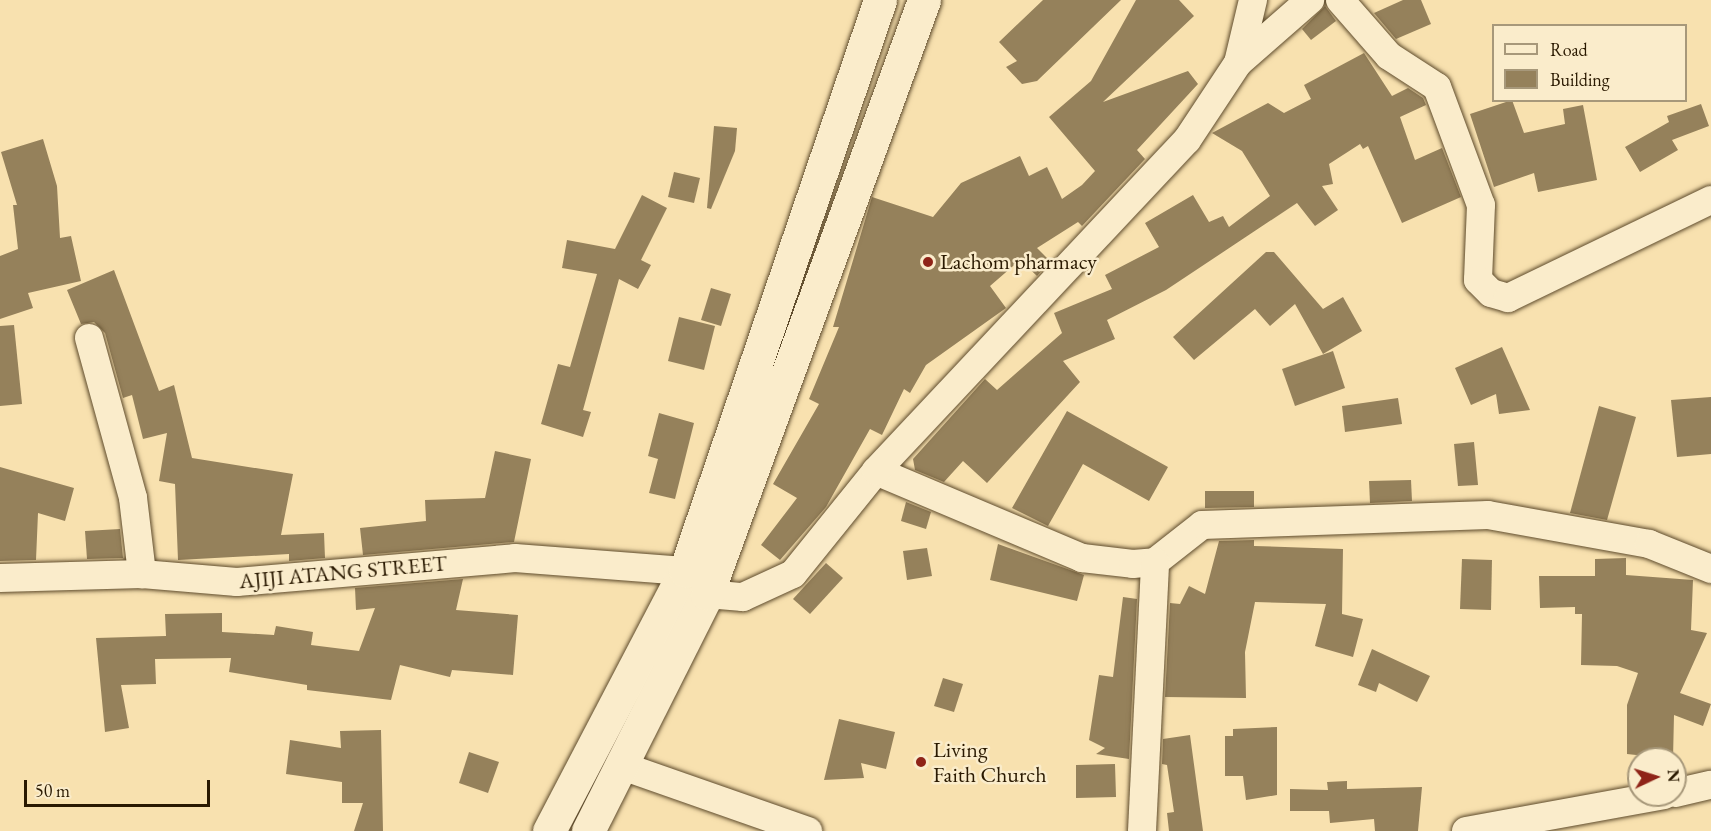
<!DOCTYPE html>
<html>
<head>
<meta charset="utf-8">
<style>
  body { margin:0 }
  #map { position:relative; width:1711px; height:831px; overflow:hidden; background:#f8e1af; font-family:"EB Garamond",serif }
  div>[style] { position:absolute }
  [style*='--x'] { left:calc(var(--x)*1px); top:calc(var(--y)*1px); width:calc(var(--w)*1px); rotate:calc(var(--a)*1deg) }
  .building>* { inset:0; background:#95815b }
  .roads { filter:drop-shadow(0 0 2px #5e4b2c) drop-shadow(0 0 2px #5e4b2c) }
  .street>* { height:28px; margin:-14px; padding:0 14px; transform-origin:14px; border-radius:14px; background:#faeccb }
  .secondary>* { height:33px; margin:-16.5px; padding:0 16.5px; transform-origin:16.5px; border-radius:16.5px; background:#faeccb }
  .dots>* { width:16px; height:16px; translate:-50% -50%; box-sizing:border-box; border:3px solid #faeccb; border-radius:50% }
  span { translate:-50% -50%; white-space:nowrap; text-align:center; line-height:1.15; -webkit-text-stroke:5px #faeccb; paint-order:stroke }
  .poi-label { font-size:22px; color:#2a1901 }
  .left { translate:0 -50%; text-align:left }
  .street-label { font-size:22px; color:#2a1901 }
  .legend { position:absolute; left:1492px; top:24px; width:195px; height:78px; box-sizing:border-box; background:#faeccb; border:2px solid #a7987a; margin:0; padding:8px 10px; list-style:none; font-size:18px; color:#2a1901 }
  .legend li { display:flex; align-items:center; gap:12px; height:30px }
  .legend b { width:30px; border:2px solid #a7987a }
  .north { position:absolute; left:1627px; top:747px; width:60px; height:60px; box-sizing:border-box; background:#faeccb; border:2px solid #a7987a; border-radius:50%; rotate:86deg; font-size:16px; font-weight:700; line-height:24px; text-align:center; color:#2a1901 }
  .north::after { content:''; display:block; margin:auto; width:21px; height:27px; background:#8f2418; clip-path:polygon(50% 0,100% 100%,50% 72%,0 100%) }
  .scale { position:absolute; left:24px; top:780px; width:186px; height:27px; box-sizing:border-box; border:3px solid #2a1901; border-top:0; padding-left:8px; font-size:18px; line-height:21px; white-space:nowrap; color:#2a1901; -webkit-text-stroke:4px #faeccb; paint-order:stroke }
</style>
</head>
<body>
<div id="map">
  <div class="building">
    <i style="clip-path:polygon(1043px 0,1121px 0,1037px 81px,1022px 84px,1006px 67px,1017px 61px,999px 42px)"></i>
    <i style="clip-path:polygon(1136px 0,1179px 0,1194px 16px,1103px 102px,1188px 71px,1198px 84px,1137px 150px,1145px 159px,1082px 226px,1078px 222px,1037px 248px,1050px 261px,1037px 276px,1020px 260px,990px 286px,1006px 308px,926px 365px,910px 393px,904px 389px,882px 435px,870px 429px,826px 507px,780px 560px,761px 545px,797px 498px,773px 484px,819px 404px,809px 399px,839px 327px,833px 327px,872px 197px,933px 217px,961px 183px,1020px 156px,1029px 176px,1047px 167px,1062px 199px,1082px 185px,1095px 171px,1049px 117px,1091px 81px)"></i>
    <i style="clip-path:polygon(1403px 0,1421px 0,1431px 24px,1396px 39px,1374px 13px)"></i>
    <i style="clip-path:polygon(1325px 6px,1336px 21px,1311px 40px,1302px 29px)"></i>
    <i style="clip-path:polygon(1364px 53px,1392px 96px,1408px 88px,1423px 98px,1426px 105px,1400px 117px,1415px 160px,1442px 148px,1461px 197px,1402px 223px,1368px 146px,1363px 149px,1360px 144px,1329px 164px,1333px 184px,1322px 186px,1338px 210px,1315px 226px,1297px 203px,1166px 290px,1107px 320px,1115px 339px,1063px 361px,1080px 382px,987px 483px,963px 461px,944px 482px,915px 470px,913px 459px,985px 379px,997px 390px,1062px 333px,1054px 313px,1112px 289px,1105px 275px,1159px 247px,1145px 223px,1193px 195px,1209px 222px,1223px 216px,1229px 227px,1270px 196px,1242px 151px,1212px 133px,1268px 103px,1284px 113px,1311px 99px,1304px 85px)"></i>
    <i style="clip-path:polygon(1512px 100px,1524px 133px,1565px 124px,1563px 109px,1583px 105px,1597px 180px,1538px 192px,1534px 173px,1494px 187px,1470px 114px)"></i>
    <i style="clip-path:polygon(1701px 104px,1709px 126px,1672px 140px,1678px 150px,1640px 172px,1625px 147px,1669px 122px,1667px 116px)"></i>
    <i style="clip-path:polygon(714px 126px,737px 128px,735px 151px,711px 209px,707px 208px)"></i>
    <i style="clip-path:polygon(43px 139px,57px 186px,60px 238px,71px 236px,81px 281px,28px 293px,33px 308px,0 319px,0 256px,18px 249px,13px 205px,17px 205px,1px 152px)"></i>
    <i style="clip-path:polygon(674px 172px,700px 178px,694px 203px,668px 197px)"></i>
    <i style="clip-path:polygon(642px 195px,667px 208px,641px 260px,651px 265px,638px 289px,619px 279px,583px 410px,591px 412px,583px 437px,541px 424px,558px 364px,570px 367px,597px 274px,562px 268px,567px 240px,615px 249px)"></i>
    <i style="clip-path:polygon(1266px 252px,1274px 252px,1323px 309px,1343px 297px,1362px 331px,1323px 354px,1295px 304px,1270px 326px,1255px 309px,1194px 360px,1173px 337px)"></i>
    <i style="clip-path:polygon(114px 270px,159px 391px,174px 385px,192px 458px,293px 474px,281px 535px,324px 533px,325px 558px,289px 561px,289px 554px,178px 560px,175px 484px,159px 481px,167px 433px,143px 439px,132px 395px,123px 398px,105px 333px,94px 322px,81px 324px,67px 290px)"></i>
    <i style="clip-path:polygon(711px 288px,731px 294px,721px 326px,701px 320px)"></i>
    <i style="clip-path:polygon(679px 317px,715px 326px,704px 370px,668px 361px)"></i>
    <i style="clip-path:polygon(14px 325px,22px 404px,0 406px,0 326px)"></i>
    <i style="clip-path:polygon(1502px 347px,1530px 410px,1499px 414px,1496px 394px,1471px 405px,1455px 368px)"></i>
    <i style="clip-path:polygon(1333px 351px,1345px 388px,1295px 406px,1282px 369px)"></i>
    <i style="clip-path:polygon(1711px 397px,1711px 454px,1677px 457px,1671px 400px)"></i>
    <i style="clip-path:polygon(1398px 398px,1402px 424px,1345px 432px,1342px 406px)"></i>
    <i style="clip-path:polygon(1599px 406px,1636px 417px,1607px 520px,1570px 513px)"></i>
    <i style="clip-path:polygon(1067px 411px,1168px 467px,1149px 501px,1083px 464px,1048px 526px,1012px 508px)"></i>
    <i style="clip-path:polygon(659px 413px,694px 423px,675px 499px,649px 493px,658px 459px,648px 456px)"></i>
    <i style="clip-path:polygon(1474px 442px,1478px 485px,1458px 486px,1454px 444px)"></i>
    <i style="clip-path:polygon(495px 451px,531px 459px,514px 542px,363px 555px,360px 528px,426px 521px,425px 500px,485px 498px)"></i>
    <i style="clip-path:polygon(0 467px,74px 488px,65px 521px,38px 513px,36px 560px,0 561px)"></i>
    <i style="clip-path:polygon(1411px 480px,1412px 501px,1370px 503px,1369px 481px)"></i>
    <i style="clip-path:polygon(1205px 491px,1254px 491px,1254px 507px,1205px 508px)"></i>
    <i style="clip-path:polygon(906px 502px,931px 512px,926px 529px,901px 521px)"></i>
    <i style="clip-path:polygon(120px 529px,123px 558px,87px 559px,85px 531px)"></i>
    <i style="clip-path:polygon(1254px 540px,1254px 546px,1343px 549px,1342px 614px,1363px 619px,1353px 657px,1315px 646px,1326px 604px,1255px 602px,1245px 652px,1246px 698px,1165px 697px,1170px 603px,1180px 604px,1189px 586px,1205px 594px,1219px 541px)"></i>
    <i style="clip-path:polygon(998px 544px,1084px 575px,1077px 601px,990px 580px)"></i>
    <i style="clip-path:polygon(927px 548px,932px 576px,907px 580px,903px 551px)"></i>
    <i style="clip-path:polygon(1626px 558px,1626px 575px,1693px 580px,1691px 630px,1707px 633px,1680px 693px,1711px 704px,1703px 726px,1674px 715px,1673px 759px,1627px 754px,1627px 705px,1638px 673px,1617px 666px,1581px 665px,1582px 614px,1575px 614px,1575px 607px,1540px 608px,1539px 576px,1595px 576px,1595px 559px)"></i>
    <i style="clip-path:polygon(1462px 559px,1492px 560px,1491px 610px,1460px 609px)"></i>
    <i style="clip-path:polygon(826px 563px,843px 578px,810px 614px,793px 599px)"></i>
    <i style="clip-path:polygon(463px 579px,456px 610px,518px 615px,513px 675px,452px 670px,450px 677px,400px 665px,391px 700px,307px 690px,307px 685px,229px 672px,231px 658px,155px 659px,156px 684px,121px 685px,129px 728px,105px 732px,96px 638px,166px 636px,165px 614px,222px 613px,222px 632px,274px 635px,276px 626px,313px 632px,311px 645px,359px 651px,375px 608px,356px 610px,355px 588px)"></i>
    <i style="clip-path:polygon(1123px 597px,1137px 599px,1129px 759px,1096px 754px,1105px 748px,1089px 740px,1099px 675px,1113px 677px)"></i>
    <i style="clip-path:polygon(1372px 649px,1430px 676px,1417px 702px,1379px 683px,1376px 692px,1358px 685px)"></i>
    <i style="clip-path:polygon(943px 678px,963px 684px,954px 712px,934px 706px)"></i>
    <i style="clip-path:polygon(839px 719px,895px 732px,886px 769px,861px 763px,864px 778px,824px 780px)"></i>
    <i style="clip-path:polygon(1277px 727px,1277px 795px,1246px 800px,1243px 776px,1225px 776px,1225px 736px,1233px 736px,1233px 729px)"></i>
    <i style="clip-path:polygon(381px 730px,383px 831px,354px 831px,363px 803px,342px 803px,342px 782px,286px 774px,290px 740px,341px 748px,340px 731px)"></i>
    <i style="clip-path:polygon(1190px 735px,1203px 831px,1169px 831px,1167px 813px,1174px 812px,1167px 765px,1162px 764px,1163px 739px)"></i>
    <i style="clip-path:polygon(469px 752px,499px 762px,488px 793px,459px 783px)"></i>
    <i style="clip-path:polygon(1115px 764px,1116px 797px,1076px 798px,1076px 765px)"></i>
    <i style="clip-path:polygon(1347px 781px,1347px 789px,1422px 787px,1418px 831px,1375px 831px,1374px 819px,1330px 823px,1329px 811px,1290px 811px,1290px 789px,1328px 790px,1327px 782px)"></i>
  </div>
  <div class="roads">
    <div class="street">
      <i style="--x:1340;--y:0;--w:74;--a:48.8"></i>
      <i style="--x:1389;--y:56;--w:57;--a:32.9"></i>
      <i style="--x:1437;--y:87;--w:126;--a:69.6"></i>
      <i style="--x:1481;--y:205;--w:75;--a:92.3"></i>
      <i style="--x:1478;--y:280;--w:18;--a:45"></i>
      <i style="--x:1491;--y:293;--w:18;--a:16"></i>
      <i style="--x:1508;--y:298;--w:225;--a:-25.8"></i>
      <i style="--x:1238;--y:63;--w:65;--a:-76.6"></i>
      <i style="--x:89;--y:338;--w:166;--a:74.6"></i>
      <i style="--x:133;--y:498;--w:77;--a:83.2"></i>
      <i style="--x:876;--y:471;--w:224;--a:22.9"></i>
      <i style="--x:1082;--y:558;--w:51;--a:6.7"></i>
      <i style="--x:1133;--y:564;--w:22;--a:-5"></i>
      <i style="--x:1155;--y:562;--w:60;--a:-38.2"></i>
      <i style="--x:1202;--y:525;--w:286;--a:-2"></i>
      <i style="--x:1488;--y:515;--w:164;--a:10.2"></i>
      <i style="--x:1649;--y:544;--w:67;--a:22"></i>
      <i style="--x:0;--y:578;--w:142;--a:-1.6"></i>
      <i style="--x:142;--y:574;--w:95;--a:4.8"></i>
      <i style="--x:237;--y:582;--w:279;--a:-4.9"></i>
      <i style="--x:515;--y:558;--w:170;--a:4.4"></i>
      <i style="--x:707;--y:594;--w:36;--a:5"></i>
      <i style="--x:743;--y:597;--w:55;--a:-24.7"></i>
      <i style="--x:793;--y:574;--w:132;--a:-51.1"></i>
      <i style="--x:876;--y:471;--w:454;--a:-46.8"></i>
      <i style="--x:1187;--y:140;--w:92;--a:-56.5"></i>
      <i style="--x:1238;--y:63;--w:96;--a:-41.2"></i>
      <i style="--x:625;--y:767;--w:194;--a:19.3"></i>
      <i style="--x:1675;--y:793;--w:37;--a:-13"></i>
      <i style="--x:1142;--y:831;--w:269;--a:-87.2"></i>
      <i style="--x:1466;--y:831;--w:202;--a:-10.3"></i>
    </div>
    <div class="secondary">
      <i style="--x:549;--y:831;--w:293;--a:-62.4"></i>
      <i style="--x:685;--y:571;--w:603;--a:-71.14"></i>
      <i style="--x:588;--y:831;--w:265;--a:-63.3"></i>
      <i style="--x:707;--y:594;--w:632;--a:-69.93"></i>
    </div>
  </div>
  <div class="dots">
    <i style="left:928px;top:262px;background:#8f2418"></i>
    <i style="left:921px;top:762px;background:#8f2418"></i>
  </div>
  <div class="poi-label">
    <span class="left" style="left:940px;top:262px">Lachom pharmacy</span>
    <span class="left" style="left:933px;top:762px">Living<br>Faith Church</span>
  </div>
  <div class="street-label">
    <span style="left:343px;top:572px;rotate:-5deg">AJIJI ATANG STREET</span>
  </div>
  <ul class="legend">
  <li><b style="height:8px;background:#faeccb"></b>Road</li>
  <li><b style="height:16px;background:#95815b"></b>Building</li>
  </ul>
  <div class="north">N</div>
  <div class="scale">50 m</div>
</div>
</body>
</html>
